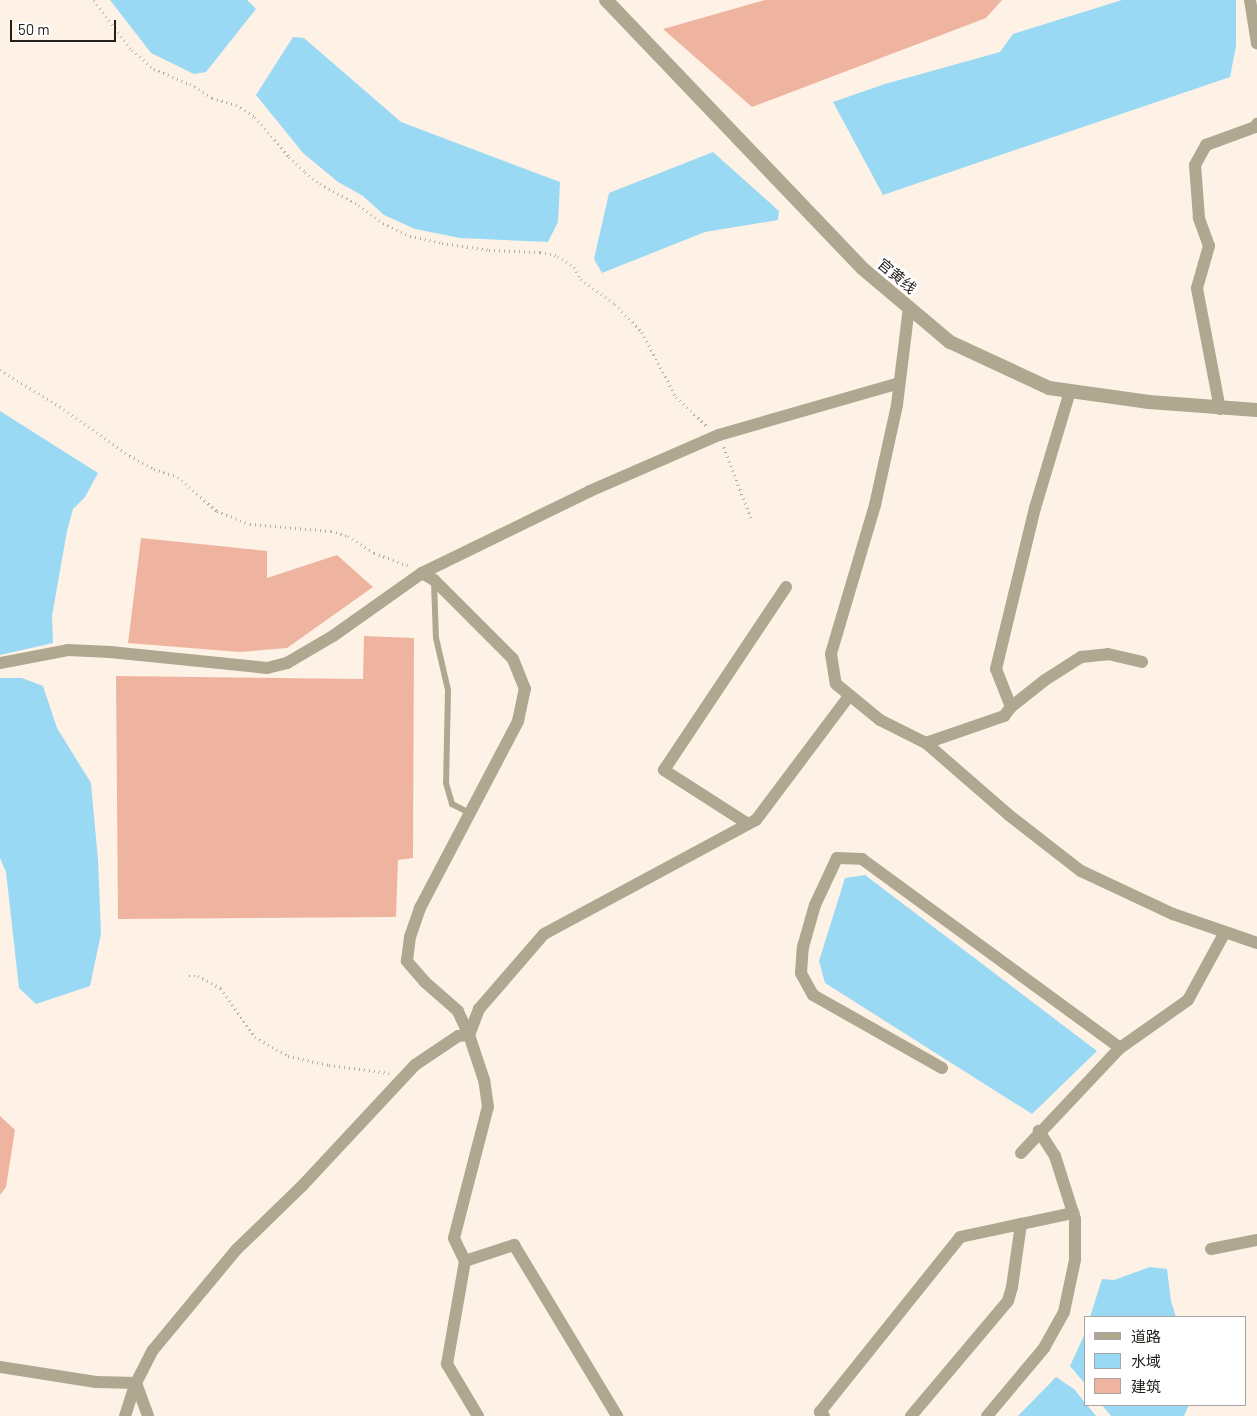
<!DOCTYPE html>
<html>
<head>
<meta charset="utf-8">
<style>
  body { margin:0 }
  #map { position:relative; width:1257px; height:1416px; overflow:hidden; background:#fef2e6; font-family:Barlow,"Noto Sans SC",sans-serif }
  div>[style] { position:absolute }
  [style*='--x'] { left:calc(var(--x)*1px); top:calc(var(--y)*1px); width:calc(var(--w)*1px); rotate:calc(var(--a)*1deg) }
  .water>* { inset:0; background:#99d9f4 }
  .building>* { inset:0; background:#efb4a0 }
  .path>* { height:2.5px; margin-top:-1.25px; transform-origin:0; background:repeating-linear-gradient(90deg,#b3aaa1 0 1px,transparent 0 5px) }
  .service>* { height:6px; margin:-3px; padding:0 3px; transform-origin:3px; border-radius:3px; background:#b0a790 }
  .minor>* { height:12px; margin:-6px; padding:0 6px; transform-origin:6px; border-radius:6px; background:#b0a790 }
  .tertiary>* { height:14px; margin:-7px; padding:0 7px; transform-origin:7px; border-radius:7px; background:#b0a790 }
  span { translate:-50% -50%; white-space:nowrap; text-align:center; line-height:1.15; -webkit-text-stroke:5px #fff; paint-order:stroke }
  .street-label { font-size:15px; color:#231f1b }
  .legend { position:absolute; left:1084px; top:1316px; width:162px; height:90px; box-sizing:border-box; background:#fff; border:1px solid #a7a5a4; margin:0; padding:6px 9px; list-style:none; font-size:15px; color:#231f1b }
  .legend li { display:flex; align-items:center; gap:10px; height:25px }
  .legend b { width:25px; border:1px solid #a7a5a4 }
  .scale { position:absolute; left:10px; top:20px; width:106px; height:22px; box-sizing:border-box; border:2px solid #231f1b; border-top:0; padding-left:6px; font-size:15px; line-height:18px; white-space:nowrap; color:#231f1b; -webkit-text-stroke:4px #fff; paint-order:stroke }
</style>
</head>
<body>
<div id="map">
  <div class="water">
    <i style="clip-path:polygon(110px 0,247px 0,256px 9px,206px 72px,194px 74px,151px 53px)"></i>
    <i style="clip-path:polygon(1122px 0,1236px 0,1236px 46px,1230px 77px,883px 195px,833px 102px,885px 84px,1000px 52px,1013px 34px)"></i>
    <i style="clip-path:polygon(293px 37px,304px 38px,401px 122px,560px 182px,558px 222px,548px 242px,460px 238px,415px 229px,384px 215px,363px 196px,338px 182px,303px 153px,256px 95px)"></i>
    <i style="clip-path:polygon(713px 152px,779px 211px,778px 220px,705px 232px,602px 273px,594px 259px,609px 193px)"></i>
    <i style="clip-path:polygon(0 411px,98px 473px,85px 497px,73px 509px,67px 531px,52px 616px,53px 643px,0 655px)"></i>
    <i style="clip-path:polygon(0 678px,22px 678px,43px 686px,57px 728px,91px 783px,98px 860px,101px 934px,90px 986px,36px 1004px,19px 988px,6px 872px,0 858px)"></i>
    <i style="clip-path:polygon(865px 875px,1097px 1051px,1032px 1114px,825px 983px,819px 961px,845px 878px)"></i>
    <i style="clip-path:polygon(1150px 1267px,1167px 1269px,1171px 1301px,1176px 1317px,1090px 1317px,1102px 1279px,1114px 1280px)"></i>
    <i style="clip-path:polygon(1086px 1331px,1086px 1385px,1070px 1366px)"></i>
    <i style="clip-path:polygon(1056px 1377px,1074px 1389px,1096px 1416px,1018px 1416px)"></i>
    <i style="clip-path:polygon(1102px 1405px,1189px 1405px,1184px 1416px,1111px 1416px)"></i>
  </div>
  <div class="building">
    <i style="clip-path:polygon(765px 0,1002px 0,986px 18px,752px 107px,663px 29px)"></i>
    <i style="clip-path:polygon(141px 538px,267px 551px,267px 578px,337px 555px,373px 587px,287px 648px,240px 652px,128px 643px)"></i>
    <i style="clip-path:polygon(364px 636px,414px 638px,413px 858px,398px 860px,396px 917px,118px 919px,116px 676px,363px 679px)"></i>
    <i style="clip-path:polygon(0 1116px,15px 1130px,6px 1187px,0 1195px)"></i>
  </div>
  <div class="path">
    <i style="--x:94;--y:0;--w:63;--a:52.8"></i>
    <i style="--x:132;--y:50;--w:29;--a:41"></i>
    <i style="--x:154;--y:69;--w:39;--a:23"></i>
    <i style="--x:190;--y:84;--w:26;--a:32"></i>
    <i style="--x:212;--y:98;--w:25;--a:16"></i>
    <i style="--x:236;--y:105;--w:22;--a:32"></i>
    <i style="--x:255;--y:117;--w:52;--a:49.6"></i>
    <i style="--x:289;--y:157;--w:22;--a:43"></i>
    <i style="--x:305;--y:172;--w:19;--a:39"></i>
    <i style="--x:320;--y:184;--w:44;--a:28.3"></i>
    <i style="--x:359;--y:205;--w:30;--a:37"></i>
    <i style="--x:383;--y:223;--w:30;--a:26"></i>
    <i style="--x:410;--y:236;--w:33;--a:12"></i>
    <i style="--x:442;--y:243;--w:48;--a:8.5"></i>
    <i style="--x:489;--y:250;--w:51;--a:2.2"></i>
    <i style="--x:540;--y:252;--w:18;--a:13"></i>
    <i style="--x:558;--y:256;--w:19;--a:35"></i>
    <i style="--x:574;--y:267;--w:14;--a:60"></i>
    <i style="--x:581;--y:279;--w:42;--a:36.3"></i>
    <i style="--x:615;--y:304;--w:39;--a:46"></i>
    <i style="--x:642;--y:332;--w:73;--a:62.4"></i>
    <i style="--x:676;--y:397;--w:42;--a:43.1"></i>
    <i style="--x:0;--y:370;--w:75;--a:31.4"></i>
    <i style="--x:64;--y:409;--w:75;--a:35.8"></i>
    <i style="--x:125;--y:453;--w:33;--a:29"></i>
    <i style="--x:154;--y:469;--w:25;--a:18"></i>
    <i style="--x:178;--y:477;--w:52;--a:41.1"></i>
    <i style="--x:217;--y:511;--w:35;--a:22"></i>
    <i style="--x:250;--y:524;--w:81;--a:4.9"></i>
    <i style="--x:331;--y:531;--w:18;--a:16"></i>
    <i style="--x:348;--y:536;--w:31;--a:33"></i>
    <i style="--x:374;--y:553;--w:37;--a:20"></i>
    <i style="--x:724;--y:447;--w:76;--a:69.2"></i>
    <i style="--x:189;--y:976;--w:9;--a:0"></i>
    <i style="--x:198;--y:976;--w:26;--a:28"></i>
    <i style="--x:221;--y:988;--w:60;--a:55.2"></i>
    <i style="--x:255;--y:1037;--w:38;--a:30"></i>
    <i style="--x:288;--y:1056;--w:42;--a:12.4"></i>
    <i style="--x:329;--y:1065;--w:61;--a:7.6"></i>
  </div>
  <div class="service">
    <i style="--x:434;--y:582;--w:56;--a:88"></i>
    <i style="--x:436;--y:638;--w:53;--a:77"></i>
    <i style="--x:448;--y:690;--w:93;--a:91.2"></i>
    <i style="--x:446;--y:783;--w:22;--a:74"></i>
    <i style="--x:452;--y:804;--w:20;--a:27"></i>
  </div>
  <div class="minor">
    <i style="--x:1250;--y:0;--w:44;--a:80.8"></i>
    <i style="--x:909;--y:307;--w:99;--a:97"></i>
    <i style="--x:897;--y:405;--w:102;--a:102.4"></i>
    <i style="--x:875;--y:505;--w:155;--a:106.5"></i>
    <i style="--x:831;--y:654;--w:30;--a:81"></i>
    <i style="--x:836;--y:684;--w:57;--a:39.3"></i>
    <i style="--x:880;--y:720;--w:51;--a:26.6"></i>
    <i style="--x:926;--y:743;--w:111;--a:41"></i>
    <i style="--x:1010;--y:816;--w:90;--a:37.8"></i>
    <i style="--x:1081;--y:871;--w:102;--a:25.1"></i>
    <i style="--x:1173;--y:914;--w:89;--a:19"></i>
    <i style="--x:1220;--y:409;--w:123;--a:-100.8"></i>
    <i style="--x:1197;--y:288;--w:44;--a:-74.1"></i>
    <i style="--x:1209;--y:246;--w:30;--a:-110"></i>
    <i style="--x:1199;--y:218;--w:53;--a:-94.3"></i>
    <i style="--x:1195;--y:165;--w:23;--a:-61"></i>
    <i style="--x:1206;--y:145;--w:52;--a:-20.2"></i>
    <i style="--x:1255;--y:127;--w:4;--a:-56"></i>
    <i style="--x:0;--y:663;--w:69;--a:-10.8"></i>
    <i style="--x:68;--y:650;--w:42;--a:2.7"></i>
    <i style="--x:110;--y:652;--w:158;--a:5.8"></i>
    <i style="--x:267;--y:668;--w:21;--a:-14"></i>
    <i style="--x:287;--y:663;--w:53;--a:-30.4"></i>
    <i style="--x:333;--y:636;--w:109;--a:-35.3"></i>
    <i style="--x:1011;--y:707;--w:43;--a:-38.5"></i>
    <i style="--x:1045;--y:680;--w:43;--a:-32.6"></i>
    <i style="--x:1081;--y:657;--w:27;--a:-6"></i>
    <i style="--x:1108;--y:654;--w:35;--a:13"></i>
    <i style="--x:926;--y:743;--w:83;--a:-19.1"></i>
    <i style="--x:1004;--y:716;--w:11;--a:-52"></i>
    <i style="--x:1011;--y:707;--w:41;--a:-111.5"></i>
    <i style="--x:996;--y:669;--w:166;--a:-76.4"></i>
    <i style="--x:1035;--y:508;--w:122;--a:-73.3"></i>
    <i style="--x:748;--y:824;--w:100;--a:-147.3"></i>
    <i style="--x:664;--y:770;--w:220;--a:-56.3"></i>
    <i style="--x:942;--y:1068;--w:148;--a:-150.5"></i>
    <i style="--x:813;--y:995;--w:25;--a:-119"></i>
    <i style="--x:801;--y:973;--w:26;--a:-86"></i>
    <i style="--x:803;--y:947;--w:44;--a:-74.1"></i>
    <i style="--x:815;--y:905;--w:52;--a:-64.9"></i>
    <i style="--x:837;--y:858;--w:25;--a:2"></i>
    <i style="--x:862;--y:859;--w:320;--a:36.2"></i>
    <i style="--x:1021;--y:1153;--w:144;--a:-46.7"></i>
    <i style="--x:1120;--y:1048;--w:83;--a:-35.2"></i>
    <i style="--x:1188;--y:1000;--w:77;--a:-61.4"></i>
    <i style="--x:1211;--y:1249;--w:47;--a:-11.1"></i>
    <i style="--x:465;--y:1261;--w:25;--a:-116"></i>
    <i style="--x:454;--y:1238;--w:135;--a:-75.5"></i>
    <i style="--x:488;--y:1107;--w:27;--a:-98"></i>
    <i style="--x:484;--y:1080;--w:47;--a:-108.4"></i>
    <i style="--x:469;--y:1035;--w:28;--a:-69"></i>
    <i style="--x:479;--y:1009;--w:99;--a:-49.1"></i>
    <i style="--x:544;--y:934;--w:241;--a:-28.3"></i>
    <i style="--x:756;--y:820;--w:156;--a:-53.1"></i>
    <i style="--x:0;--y:1367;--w:97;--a:8.9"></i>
    <i style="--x:96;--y:1382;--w:40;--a:1.4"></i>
    <i style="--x:136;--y:1383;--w:35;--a:70"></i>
    <i style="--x:125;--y:1416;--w:35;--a:-72"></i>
    <i style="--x:136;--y:1383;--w:37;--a:-63"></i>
    <i style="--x:153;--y:1350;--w:131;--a:-50.3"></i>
    <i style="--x:237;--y:1249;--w:92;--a:-44.1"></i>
    <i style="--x:303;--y:1185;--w:164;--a:-47"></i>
    <i style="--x:415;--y:1065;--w:52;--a:-34"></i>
    <i style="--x:458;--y:1036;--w:11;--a:-5"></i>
    <i style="--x:469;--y:1035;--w:26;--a:-115"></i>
    <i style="--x:458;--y:1011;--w:44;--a:-138.7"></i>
    <i style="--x:425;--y:982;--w:28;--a:-131"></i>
    <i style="--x:407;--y:961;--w:24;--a:-83"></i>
    <i style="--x:410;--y:937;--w:31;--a:-71"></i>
    <i style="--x:420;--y:908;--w:211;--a:-62.3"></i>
    <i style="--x:518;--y:721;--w:33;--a:-78"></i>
    <i style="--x:525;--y:689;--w:32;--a:-112"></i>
    <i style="--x:513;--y:659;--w:112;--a:-135"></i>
    <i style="--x:434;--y:580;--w:14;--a:-150"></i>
    <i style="--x:422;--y:573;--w:187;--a:-26"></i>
    <i style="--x:590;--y:491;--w:141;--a:-23.5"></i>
    <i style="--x:719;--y:435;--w:187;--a:-16.1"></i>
    <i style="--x:478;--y:1416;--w:61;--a:-120.8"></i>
    <i style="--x:447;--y:1364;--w:105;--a:-80.1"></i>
    <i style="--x:465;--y:1261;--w:52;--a:-18.1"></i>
    <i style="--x:514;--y:1245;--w:200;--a:58.9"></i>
    <i style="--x:824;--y:1416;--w:6;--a:-135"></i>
    <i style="--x:820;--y:1412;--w:224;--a:-51.3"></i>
    <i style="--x:960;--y:1237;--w:116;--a:-12"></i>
    <i style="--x:911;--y:1416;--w:150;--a:-49.9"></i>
    <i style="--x:1008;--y:1301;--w:15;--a:-74"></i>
    <i style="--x:1012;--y:1287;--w:64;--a:-81.9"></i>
    <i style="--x:987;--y:1416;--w:89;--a:-50"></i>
    <i style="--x:1044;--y:1348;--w:41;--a:-60.9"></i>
    <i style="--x:1064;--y:1312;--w:53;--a:-78.1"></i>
    <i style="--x:1075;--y:1260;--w:41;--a:-90"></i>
    <i style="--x:1075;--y:1219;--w:66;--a:-107.6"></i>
    <i style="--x:1055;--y:1156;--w:30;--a:-123"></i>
  </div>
  <div class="tertiary">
    <i style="--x:606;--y:0;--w:371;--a:46.3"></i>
    <i style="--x:862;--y:268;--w:115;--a:40.1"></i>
    <i style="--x:950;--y:342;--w:109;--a:24.9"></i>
    <i style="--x:1049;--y:388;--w:101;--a:8"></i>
    <i style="--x:1149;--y:402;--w:108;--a:4.2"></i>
  </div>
  <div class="street-label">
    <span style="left:897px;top:276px;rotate:40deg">官黄线</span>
  </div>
  <ul class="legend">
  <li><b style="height:6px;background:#b0a790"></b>道路</li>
  <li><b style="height:14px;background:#99d9f4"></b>水域</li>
  <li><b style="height:14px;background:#efb4a0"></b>建筑</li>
  </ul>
  <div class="scale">50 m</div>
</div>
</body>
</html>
